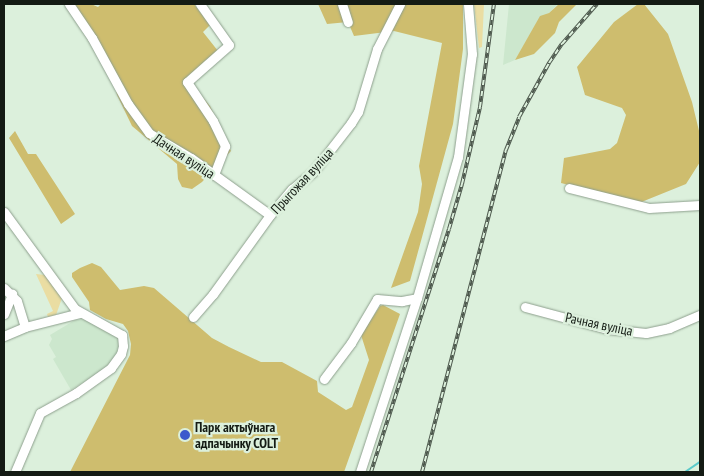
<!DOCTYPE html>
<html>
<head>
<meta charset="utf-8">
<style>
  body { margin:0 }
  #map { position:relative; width:704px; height:476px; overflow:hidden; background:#dcf0dc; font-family:"PT Sans Narrow",sans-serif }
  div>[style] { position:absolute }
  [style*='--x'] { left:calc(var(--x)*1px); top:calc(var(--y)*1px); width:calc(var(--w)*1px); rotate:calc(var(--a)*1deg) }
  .built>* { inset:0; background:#cce7cd }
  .green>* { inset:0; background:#eadda2 }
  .forest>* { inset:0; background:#cebd6e }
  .stream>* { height:2px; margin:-1px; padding:0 1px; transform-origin:1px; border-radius:1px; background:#5acaca }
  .roads { filter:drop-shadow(0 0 1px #8d9f8d) drop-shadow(0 0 1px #8d9f8d) }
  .minor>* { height:9px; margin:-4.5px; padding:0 4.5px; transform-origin:4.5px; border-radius:4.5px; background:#fff }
  .rail>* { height:4px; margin-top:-2px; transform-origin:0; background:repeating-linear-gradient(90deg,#dcf0dc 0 5.5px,#4d584d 0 11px); box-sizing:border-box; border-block:1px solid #4d584d }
  .dots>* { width:14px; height:14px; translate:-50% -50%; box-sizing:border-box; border:2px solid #dcf0dc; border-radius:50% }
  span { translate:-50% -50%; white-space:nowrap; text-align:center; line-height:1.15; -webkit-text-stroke:4.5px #dcf0dc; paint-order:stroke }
  .street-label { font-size:14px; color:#141b14 }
  .poi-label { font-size:14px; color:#141b14; font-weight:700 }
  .left { translate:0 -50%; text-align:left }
  .frame { position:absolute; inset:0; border:5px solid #141b14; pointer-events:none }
</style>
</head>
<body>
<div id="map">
  <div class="built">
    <i style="clip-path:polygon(509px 4px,558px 4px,549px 13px,540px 17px,515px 60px,503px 65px)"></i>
    <i style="clip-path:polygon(82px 319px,111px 331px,118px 337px,119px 345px,115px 359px,110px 365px,71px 390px,53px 359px,56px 357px,49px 345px,52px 339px,50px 335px,75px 320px)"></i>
  </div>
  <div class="green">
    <i style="clip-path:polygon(474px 4px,484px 4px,482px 47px,479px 48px)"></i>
    <i style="clip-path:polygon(36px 274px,45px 275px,62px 298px,56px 315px,48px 317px,47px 314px,53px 311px)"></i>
  </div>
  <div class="forest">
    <i style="clip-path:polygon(73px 4px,91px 4px,98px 7px,101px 4px,194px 4px,210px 25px,203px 32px,218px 51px,190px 82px,210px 106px,231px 151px,202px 182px,192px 189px,182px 187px,178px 179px,177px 164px,132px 126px,117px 95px,111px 67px)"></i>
    <i style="clip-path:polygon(318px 4px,463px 4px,463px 49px,453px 124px,410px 281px,391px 288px,418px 212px,422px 184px,419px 166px,442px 43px,394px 31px,354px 36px,348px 22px,327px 24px)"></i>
    <i style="clip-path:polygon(559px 4px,577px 4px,559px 22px,555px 33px,534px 54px,515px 60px,540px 16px,549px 13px)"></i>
    <i style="clip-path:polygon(638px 4px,644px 4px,668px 34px,692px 102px,700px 135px,700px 162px,686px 184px,639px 203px,561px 183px,564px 158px,610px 149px,617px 143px,626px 115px,622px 108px,585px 95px,577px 67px,614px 22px)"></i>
    <i style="clip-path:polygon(15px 131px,28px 154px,36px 154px,75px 214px,61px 224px,9px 138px)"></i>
    <i style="clip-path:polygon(92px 263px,101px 267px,120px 290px,144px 286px,154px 288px,212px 338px,229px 347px,261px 362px,282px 362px,317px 381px,318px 392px,346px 410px,352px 407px,369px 360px,361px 335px,380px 306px,383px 305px,400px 314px,344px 472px,70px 472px,130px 355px,131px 344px,128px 331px,123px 324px,106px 319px,90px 310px,89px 302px,72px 277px,72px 273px,80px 268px)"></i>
  </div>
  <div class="stream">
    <i style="--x:685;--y:472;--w:18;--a:-34"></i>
  </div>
  <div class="roads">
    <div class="minor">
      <i style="--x:69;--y:4;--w:41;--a:55.9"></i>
      <i style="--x:92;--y:38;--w:75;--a:61.4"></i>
      <i style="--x:128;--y:104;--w:36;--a:54"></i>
      <i style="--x:149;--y:133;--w:49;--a:30.8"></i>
      <i style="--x:191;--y:158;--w:97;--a:35.8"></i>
      <i style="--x:200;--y:4;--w:50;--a:54.7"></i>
      <i style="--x:229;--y:45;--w:56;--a:138.6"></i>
      <i style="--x:187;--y:82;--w:47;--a:56.3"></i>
      <i style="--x:213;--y:121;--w:28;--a:64"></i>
      <i style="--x:225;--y:146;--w:31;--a:111"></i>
      <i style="--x:342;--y:4;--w:19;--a:72"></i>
      <i style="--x:569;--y:188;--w:82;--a:14"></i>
      <i style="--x:649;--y:208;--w:51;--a:-3.4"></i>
      <i style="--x:4;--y:212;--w:120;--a:53.8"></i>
      <i style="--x:75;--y:309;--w:54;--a:29"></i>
      <i style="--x:122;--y:335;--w:11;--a:85"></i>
      <i style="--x:123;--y:346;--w:8;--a:104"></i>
      <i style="--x:121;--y:354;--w:17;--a:126"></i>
      <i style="--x:111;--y:368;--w:43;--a:144.5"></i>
      <i style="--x:76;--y:393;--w:41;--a:150.9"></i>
      <i style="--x:40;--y:413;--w:64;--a:113"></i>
      <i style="--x:4;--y:288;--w:18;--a:45"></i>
      <i style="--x:17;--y:301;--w:27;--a:73"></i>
      <i style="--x:25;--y:327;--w:23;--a:157"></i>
      <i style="--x:525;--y:307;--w:85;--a:15"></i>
      <i style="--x:607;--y:329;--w:39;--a:6"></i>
      <i style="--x:646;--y:333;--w:24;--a:-12"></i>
      <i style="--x:669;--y:328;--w:34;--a:-23"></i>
      <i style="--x:4;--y:314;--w:22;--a:-68"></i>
      <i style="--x:193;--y:317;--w:30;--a:-49"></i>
      <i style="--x:213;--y:294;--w:97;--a:-54.2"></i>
      <i style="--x:270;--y:215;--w:34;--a:-50"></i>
      <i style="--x:292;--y:189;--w:27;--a:-39"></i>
      <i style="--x:313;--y:172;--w:62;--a:-52.2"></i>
      <i style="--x:351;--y:123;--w:13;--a:-58"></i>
      <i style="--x:358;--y:112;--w:66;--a:-73.2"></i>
      <i style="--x:377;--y:49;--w:51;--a:-62.9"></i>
      <i style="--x:25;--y:327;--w:57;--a:-14.3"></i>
      <i style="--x:324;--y:379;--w:45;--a:-53.1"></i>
      <i style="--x:351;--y:343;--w:51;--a:-59.4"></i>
      <i style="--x:377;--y:299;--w:25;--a:5"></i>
      <i style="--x:402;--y:301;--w:15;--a:-11"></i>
      <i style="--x:360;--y:472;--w:183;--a:-71.9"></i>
      <i style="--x:417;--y:298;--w:147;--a:-73.8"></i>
      <i style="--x:458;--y:157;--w:104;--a:-82.3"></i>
      <i style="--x:472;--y:54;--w:50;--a:-94.6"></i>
    </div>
  </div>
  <div class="rail">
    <i style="--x:371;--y:472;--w:255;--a:-72.2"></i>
    <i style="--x:449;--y:229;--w:47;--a:-73.9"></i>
    <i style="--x:462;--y:184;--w:79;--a:-76.8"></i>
    <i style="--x:480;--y:107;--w:104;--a:-82.3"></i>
    <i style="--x:422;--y:472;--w:333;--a:-75.4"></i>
    <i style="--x:506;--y:150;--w:35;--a:-68"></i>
    <i style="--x:519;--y:117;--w:62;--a:-60.9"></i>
    <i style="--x:549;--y:63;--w:23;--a:-56"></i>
    <i style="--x:562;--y:44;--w:53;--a:-48.8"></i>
  </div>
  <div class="dots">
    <i style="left:185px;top:435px;background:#3b5acc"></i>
  </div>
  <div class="street-label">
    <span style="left:184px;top:156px;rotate:33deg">Дачная вуліца</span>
    <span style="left:302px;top:181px;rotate:-47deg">Прыгожая вуліца</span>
    <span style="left:599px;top:324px;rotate:12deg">Рачная вуліца</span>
  </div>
  <div class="poi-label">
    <span class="left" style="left:195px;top:435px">Парк актыўнага<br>адпачынку COLT</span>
  </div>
  <div class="frame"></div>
</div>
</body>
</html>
